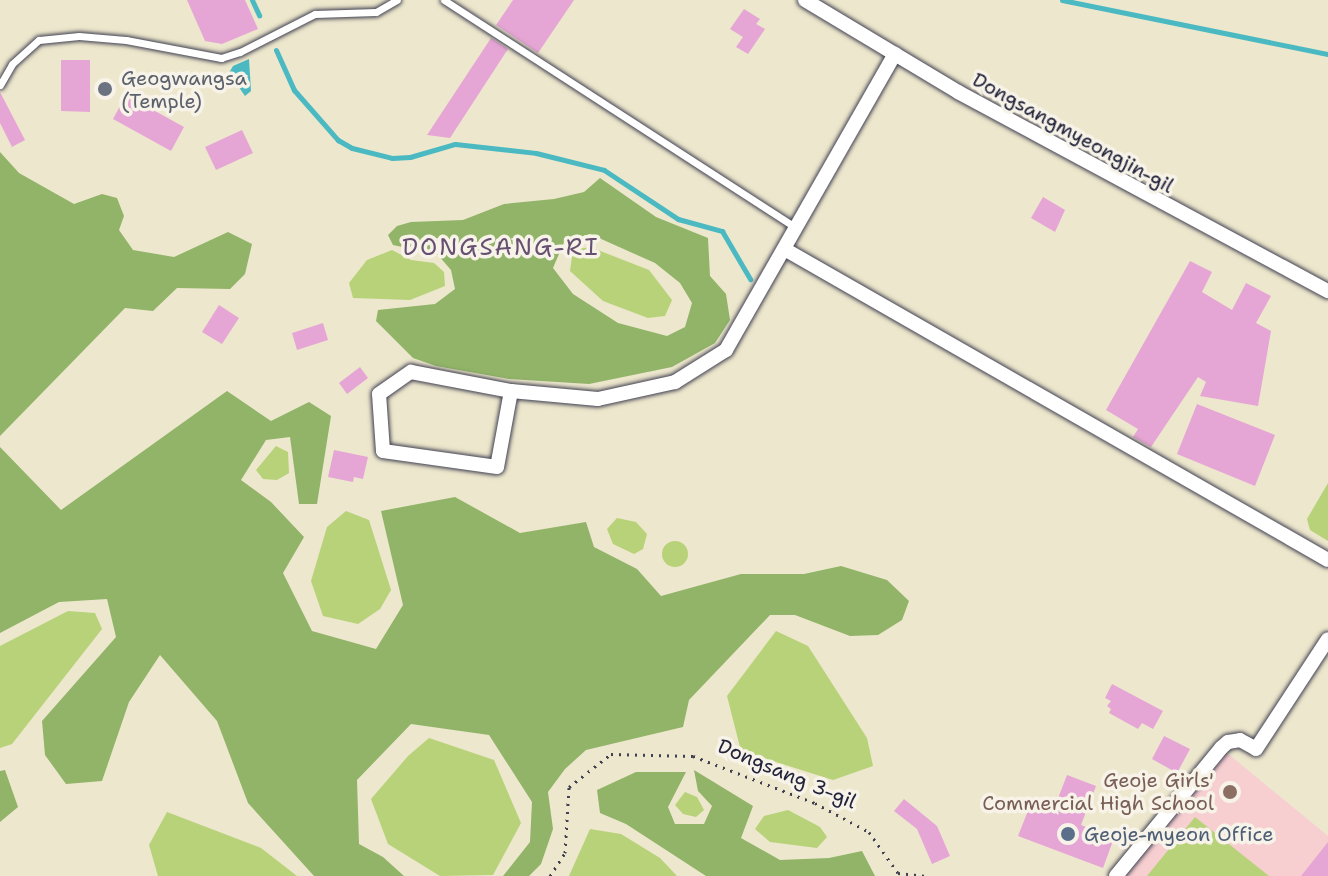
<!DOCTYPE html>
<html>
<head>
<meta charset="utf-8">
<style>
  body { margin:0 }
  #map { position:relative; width:1328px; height:876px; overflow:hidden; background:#ede7cd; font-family:"Shantell Sans",sans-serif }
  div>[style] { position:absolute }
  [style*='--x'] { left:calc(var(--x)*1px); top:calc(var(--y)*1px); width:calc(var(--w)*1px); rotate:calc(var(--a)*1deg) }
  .built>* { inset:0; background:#f7cfd1 }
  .green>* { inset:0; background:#b7d278 }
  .round { border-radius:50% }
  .forest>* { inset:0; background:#91b468 }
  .water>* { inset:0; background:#4ab9c1 }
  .stream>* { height:5px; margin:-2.5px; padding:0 2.5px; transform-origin:2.5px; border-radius:2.5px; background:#4ab9c1 }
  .building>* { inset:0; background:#e6a6d5 }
  .path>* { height:3px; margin-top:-1.5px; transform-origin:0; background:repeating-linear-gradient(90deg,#404051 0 2px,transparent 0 8px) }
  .roads { filter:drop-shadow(0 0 2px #404051) drop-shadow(0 0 2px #404051) }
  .service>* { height:7px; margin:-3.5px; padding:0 3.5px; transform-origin:3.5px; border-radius:3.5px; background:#fff }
  .minor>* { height:14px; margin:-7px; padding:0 7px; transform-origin:7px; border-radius:7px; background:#fff }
  .dots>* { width:22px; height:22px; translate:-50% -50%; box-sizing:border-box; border:4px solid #f7f3e8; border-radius:50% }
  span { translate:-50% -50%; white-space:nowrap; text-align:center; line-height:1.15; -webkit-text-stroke:7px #f7f3e8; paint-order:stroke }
  .worship-label { font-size:20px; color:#5b616d }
  .left { translate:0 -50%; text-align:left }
  .street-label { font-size:20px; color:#22223b }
  .education-label { font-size:20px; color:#785e54 }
  .right { translate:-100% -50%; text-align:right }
  .service-label { font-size:20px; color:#4e5e75 }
  .quarter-label { font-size:24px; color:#675071; letter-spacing:2px }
</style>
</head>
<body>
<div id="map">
  <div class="built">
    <i style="clip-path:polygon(1221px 748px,1328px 836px,1328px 876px,1116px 876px)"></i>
  </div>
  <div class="green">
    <i style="clip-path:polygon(590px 247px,649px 270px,672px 300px,665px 316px,648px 318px,603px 301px,570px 271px,573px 250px)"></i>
    <i style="clip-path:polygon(392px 250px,411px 260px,434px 263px,444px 272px,445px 286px,410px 300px,353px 298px,349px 283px,367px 260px)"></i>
    <i style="clip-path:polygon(276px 446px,288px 452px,289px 473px,277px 480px,263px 479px,256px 470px)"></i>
    <i style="clip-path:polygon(1328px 483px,1328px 541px,1310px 530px,1307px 519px)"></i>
    <i style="clip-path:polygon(346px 511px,369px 520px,391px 590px,380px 609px,358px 624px,323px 616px,311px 581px,327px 527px)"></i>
    <i style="clip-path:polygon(617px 518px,636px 522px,647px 534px,643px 549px,634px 554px,613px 544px,607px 529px)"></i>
    <i class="round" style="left:662px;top:541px;width:26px;height:26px"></i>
    <i style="clip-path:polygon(68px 611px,95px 613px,102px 629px,12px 744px,0 748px,0 646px)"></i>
    <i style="clip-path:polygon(776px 631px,808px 646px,867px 738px,873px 766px,833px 780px,741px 751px,727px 696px)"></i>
    <i style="clip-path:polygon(429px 738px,494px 760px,521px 823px,493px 875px,440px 876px,388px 844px,371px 799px,408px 756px)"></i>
    <i style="clip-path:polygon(685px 792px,697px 797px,704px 810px,696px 817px,683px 814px,675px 805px)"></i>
    <i style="clip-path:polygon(788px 810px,820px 827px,827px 837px,817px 848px,770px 842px,755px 829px,764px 816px)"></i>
    <i style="clip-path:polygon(167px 812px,261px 848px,297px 876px,158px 876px,149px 845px)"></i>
    <i style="clip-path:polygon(1195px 817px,1269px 876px,1147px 876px)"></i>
    <i style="clip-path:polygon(590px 829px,621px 834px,660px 858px,677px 876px,569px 876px)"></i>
  </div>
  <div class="forest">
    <i style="clip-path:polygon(0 152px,19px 173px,74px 204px,102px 194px,117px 198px,124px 216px,119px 230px,133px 250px,174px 257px,228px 232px,252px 244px,245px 274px,230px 289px,177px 288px,153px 311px,125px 308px,0 436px)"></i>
    <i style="clip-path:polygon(evenodd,600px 178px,656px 217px,708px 238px,710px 276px,726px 294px,730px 320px,715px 343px,672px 367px,589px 384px,509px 379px,436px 366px,413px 358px,376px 321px,378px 310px,435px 304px,455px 289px,451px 270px,438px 255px,393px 245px,388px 235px,397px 226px,411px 222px,463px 220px,504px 204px,554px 199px,584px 192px,600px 178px,590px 234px,655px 263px,680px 283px,692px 303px,685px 327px,667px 336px,618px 323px,573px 294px,553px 268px,564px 242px,590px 234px)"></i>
    <i style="clip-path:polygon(227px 391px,271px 421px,309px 402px,331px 416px,317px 504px,299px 504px,290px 437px,266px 440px,241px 480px,271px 502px,304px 537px,283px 573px,312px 631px,376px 649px,403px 605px,381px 511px,455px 497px,520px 533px,586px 522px,594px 547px,637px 569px,661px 596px,741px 574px,804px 574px,841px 566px,887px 580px,909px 601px,902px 620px,878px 635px,850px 636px,795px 615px,770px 615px,689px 700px,683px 727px,586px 750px,565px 769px,548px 792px,553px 829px,541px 864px,529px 876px,503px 876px,530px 842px,532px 802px,489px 735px,411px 724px,357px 780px,359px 844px,383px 857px,404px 876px,314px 876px,248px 803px,217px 721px,160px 655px,129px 702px,102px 781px,66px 784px,45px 755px,42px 721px,116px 637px,107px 599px,59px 602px,0 633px,0 447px,61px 510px)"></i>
    <i style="clip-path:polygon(5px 770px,18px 807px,0 822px,0 771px)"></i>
    <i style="clip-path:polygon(694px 770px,753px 806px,741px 838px,780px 860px,829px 858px,862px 851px,875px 876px,706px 876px,626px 824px,600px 813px,597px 790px,636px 772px,686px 772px,668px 807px,675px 824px,704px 824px,712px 806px,698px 791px)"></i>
  </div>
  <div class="water">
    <i style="clip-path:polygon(249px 59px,251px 91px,245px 96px,229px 73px,233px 66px)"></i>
  </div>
  <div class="stream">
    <i style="--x:252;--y:0;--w:17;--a:65"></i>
    <i style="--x:1062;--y:0;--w:271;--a:11.5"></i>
    <i style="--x:276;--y:50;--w:44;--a:65.8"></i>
    <i style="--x:294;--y:90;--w:67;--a:48.7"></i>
    <i style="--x:338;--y:140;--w:16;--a:30"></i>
    <i style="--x:352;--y:148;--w:41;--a:14"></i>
    <i style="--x:392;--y:158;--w:18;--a:-3"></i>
    <i style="--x:410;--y:157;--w:47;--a:-16.1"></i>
    <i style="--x:455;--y:144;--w:81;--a:6.3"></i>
    <i style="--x:536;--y:153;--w:70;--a:14"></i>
    <i style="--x:604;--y:170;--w:89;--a:33.5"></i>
    <i style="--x:678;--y:219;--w:46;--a:15.3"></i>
    <i style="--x:722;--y:231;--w:56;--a:59.7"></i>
  </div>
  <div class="building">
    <i style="clip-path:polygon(187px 0,245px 0,258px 29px,222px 44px,205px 41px)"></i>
    <i style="clip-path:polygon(513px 0,574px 0,538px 53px,496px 25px)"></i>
    <i style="clip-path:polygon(744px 9px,760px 19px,756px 24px,765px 29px,748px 54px,736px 47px,743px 37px,730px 29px)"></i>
    <i style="clip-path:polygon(491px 38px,508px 49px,450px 138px,427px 135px)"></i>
    <i style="clip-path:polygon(61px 60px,90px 60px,90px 112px,61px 111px)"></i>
    <i style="clip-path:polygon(0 92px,25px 140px,12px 147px,0 123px)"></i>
    <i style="clip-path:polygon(126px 95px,184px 127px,171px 151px,113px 119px)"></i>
    <i style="clip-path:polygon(242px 130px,253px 153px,216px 170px,205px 147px)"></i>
    <i style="clip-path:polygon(1043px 197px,1065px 210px,1055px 232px,1031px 218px)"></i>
    <i style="clip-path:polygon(1190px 261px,1212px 272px,1202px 292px,1232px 310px,1246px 283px,1271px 296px,1256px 323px,1271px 331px,1258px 406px,1200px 396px,1206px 382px,1198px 377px,1151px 447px,1133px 437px,1138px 429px,1106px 410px)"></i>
    <i style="clip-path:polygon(219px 305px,239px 318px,222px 344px,202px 332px)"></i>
    <i style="clip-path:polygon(323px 323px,328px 340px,297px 350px,292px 333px)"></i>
    <i style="clip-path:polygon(360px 367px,368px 378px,347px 394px,339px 383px)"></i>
    <i style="clip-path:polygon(1197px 404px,1275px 435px,1255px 486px,1177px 454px)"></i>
    <i style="clip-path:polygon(334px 450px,368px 457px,363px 479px,354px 477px,353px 482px,328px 477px)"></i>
    <i style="clip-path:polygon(1112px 684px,1163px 711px,1153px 729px,1142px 723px,1138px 729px,1109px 713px,1111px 709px,1107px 706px,1111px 701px,1105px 698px)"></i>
    <i style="clip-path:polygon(1164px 736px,1190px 749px,1177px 773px,1152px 759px)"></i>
    <i style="clip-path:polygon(1067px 775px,1096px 786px,1081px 825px,1114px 838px,1103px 868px,1018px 836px,1031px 803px,1053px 811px)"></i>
    <i style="clip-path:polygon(904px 799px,937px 826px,950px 856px,932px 864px,917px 829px,894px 811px)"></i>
    <i style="clip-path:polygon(1328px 842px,1328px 876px,1301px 876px)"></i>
  </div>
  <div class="path">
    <i style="--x:550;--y:876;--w:27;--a:-57"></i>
    <i style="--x:565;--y:853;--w:66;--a:-86.5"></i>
    <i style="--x:569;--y:787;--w:53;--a:-38.2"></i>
    <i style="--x:611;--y:754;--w:82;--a:1.4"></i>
    <i style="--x:693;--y:756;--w:131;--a:21.1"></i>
    <i style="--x:815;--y:803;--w:61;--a:28.2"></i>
    <i style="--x:869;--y:832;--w:50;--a:54.7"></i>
    <i style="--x:898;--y:873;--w:31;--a:6"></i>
  </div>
  <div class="roads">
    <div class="service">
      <i style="--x:444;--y:0;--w:419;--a:32.9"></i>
      <i style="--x:0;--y:85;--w:24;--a:-60"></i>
      <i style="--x:12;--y:64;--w:36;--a:-42"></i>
      <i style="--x:39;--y:40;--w:40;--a:-5.7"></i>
      <i style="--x:79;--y:36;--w:47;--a:4.9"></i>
      <i style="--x:126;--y:40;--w:97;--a:10.7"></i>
      <i style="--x:221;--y:58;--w:20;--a:-18"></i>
      <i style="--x:240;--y:52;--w:84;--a:-26.9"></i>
      <i style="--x:315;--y:14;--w:61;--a:-1.9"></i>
      <i style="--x:376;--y:12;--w:24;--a:-30"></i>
    </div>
    <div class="minor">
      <i style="--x:805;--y:0;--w:179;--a:31"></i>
      <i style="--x:958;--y:92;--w:420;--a:28.3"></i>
      <i style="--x:786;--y:250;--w:624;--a:29.77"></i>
      <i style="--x:511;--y:391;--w:77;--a:100.4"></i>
      <i style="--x:497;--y:467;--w:115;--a:-172"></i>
      <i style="--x:383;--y:451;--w:57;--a:-94"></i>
      <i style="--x:379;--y:394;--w:39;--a:-35"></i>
      <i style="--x:411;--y:372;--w:102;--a:10.8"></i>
      <i style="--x:511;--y:391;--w:87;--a:5.3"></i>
      <i style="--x:598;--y:399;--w:79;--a:-12.4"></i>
      <i style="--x:675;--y:382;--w:60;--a:-32.1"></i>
      <i style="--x:726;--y:350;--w:341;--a:-60.3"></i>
      <i style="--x:1116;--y:876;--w:166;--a:-50.6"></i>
      <i style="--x:1221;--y:748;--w:9;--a:-41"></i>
      <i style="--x:1228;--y:742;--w:12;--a:-9"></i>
      <i style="--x:1240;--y:740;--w:18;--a:29"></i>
      <i style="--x:1256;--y:749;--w:131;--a:-56.8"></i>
    </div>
  </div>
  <div class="dots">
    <i style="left:105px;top:89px;background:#6b7280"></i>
    <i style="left:1230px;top:792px;background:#8d6e63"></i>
    <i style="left:1068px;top:834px;background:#5c6f8a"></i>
  </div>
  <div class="worship-label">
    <span class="left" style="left:121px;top:90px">Geogwangsa<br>(Temple)</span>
  </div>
  <div class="street-label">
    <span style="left:1073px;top:133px;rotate:29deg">Dongsangmyeongjin-gil</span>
    <span style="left:787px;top:774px;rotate:23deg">Dongsang 3-gil</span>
  </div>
  <div class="education-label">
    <span class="right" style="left:1214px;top:792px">Geoje Girls'<br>Commercial High School</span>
  </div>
  <div class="service-label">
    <span class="left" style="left:1084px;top:834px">Geoje-myeon Office</span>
  </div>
  <div class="quarter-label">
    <span style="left:501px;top:248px">DONGSANG-RI</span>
  </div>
</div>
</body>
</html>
